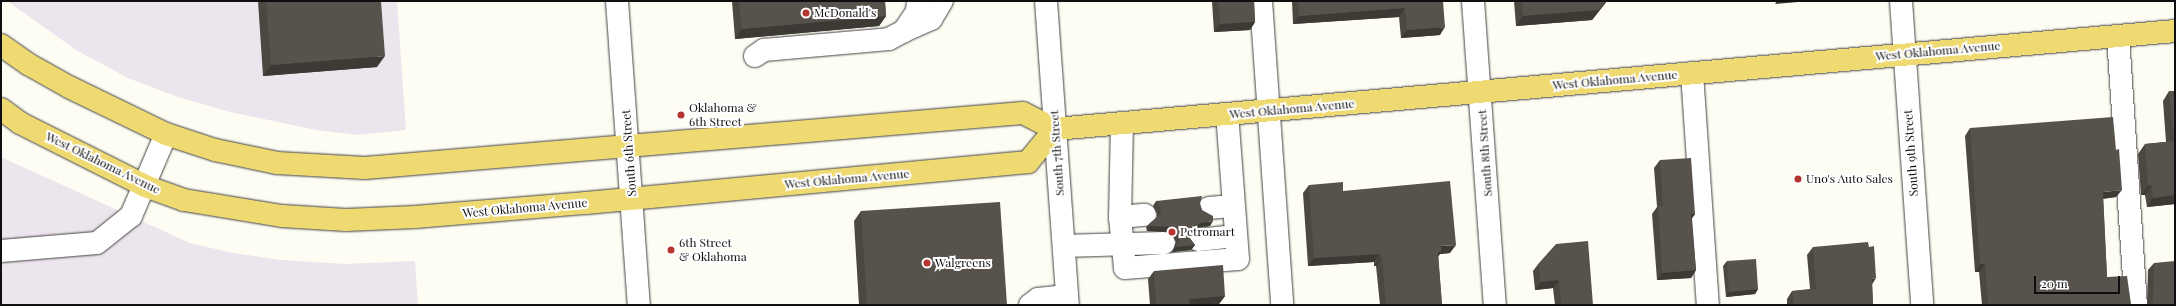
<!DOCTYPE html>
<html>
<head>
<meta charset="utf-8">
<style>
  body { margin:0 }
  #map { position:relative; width:2176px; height:306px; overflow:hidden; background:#fefdf3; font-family:"Playfair Display",serif }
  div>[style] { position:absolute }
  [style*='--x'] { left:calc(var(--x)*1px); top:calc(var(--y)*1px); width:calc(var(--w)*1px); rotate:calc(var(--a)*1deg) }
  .industrial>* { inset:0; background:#ede5ed }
  .roads { filter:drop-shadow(0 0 1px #424242) drop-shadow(0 0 1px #424242) }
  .minor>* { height:22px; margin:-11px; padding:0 11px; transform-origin:11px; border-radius:11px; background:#fff }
  .major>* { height:22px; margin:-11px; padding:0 11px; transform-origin:11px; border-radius:11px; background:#efda72 }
  .wall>* { inset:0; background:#4b4741 }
  .shaded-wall>* { inset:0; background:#3d3935 }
  .building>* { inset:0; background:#57524c }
  .dots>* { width:11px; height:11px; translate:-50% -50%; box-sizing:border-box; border:2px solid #fff; border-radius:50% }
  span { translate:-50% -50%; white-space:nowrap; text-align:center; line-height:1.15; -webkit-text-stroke:4px #fff; paint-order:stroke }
  .poi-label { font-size:12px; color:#0f0f0f }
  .left { translate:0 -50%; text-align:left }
  .street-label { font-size:12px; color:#0f0f0f }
  .frame { position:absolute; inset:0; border:2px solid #0f0f0f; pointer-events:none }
  .scale { position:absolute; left:2034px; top:276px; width:86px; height:18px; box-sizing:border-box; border:2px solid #0f0f0f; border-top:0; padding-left:5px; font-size:12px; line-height:14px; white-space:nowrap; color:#0f0f0f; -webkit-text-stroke:3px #fff; paint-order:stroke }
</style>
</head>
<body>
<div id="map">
  <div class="industrial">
    <i style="clip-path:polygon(7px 1px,397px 1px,406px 130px,358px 135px,316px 130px,230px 112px,178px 97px,128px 78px,76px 50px)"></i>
    <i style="clip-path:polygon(1px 157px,190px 243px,233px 253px,281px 260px,345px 264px,415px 261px,418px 305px,1px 305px)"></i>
  </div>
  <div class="roads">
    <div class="minor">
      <i style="--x:617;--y:1;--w:305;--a:85.9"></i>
      <i style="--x:1046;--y:1;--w:305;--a:85.9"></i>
      <i style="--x:1261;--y:1;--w:305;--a:86"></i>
      <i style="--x:1473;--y:1;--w:305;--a:85.9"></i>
      <i style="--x:1901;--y:1;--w:305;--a:86"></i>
      <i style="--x:904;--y:31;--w:30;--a:-24"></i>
      <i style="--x:931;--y:19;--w:21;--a:-59"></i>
      <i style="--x:2118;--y:36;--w:270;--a:86.2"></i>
      <i style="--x:755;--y:56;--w:11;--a:-34"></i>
      <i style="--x:764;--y:50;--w:125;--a:-5"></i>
      <i style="--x:889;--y:39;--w:17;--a:-28"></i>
      <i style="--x:904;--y:31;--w:23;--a:-56"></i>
      <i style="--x:917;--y:12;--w:11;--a:-85"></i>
      <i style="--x:1692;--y:73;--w:233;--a:86.1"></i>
      <i style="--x:1122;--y:123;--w:94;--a:91.2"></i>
      <i style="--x:1120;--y:217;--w:51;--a:84.4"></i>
      <i style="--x:1125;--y:268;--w:113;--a:-4.6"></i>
      <i style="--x:1238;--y:259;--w:145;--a:-94.3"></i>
      <i style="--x:1209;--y:208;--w:24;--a:-5"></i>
      <i style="--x:1120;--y:217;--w:25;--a:-5"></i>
      <i style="--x:1198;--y:240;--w:38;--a:-6"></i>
      <i style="--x:1064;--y:246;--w:100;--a:-1.7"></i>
      <i style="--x:1;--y:251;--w:96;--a:-4.8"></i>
      <i style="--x:97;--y:243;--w:43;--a:-38.5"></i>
      <i style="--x:131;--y:216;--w:89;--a:-66.9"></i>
      <i style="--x:1030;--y:305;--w:10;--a:-37"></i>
      <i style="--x:1038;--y:299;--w:29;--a:-6"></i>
    </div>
    <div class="major">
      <i style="--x:1;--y:45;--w:33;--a:35"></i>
      <i style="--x:28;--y:64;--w:47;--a:29.3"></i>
      <i style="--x:69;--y:87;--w:108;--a:25.9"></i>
      <i style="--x:166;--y:134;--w:52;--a:18.1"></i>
      <i style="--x:215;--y:150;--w:63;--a:11.8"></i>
      <i style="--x:277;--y:163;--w:88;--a:3.3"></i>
      <i style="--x:365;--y:168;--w:660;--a:-4.78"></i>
      <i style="--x:1023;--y:113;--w:36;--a:27"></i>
      <i style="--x:1055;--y:129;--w:1124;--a:-5"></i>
      <i style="--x:1;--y:109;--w:24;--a:36"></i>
      <i style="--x:20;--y:123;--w:140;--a:26.7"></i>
      <i style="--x:145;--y:186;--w:41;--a:19.7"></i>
      <i style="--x:184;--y:200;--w:99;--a:9.3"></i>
      <i style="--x:282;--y:216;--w:64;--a:3.6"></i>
      <i style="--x:346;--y:220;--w:69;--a:-2.5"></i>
      <i style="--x:415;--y:217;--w:172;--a:-4.7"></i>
      <i style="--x:586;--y:203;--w:444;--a:-5.3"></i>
      <i style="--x:1028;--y:162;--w:43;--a:-50.7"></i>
    </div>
  </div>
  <div class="wall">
    <i style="clip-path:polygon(258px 1px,381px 1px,377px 67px,263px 76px)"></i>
    <i style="clip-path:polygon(732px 1px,885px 1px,886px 16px,879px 26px,735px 39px)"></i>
    <i style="clip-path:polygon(1212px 1px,1254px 1px,1255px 22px,1250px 30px,1214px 32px)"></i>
    <i style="clip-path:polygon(1292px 1px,1443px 1px,1440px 35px,1401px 38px,1399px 17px,1293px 24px)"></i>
    <i style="clip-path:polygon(1514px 1px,1607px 1px,1592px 20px,1516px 26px)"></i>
    <i style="clip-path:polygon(2169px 91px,2175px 91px,2175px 204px,2147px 207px,2145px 195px,2141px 195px,2138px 154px,2145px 144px,2166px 142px,2163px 101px)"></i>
    <i style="clip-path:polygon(1970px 128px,2116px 197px,2103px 199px,2107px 277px,2131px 304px,2133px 305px,1982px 305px,1979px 272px,1975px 272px,1965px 136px)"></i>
    <i style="clip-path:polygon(1660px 160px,1695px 214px,1692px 218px,1696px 270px,1691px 278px,1657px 280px,1652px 214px,1657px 207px,1654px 168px)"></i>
    <i style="clip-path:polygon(1309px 185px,1343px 191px,1450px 253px,1440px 254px,1438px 256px,1442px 305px,1380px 305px,1376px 266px,1374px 266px,1374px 262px,1308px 266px,1303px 193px)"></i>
    <i style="clip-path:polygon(1156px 201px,1200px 204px,1202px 210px,1210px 226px,1196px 228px,1190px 232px,1189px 237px,1195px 245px,1191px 250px,1172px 252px,1176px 242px,1170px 232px,1147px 231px,1146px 227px,1150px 223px,1157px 217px,1157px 214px,1153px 206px)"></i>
    <i style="clip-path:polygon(861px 211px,1007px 305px,859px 305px,854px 221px)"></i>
    <i style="clip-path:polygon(1813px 247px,1872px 284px,1873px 305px,1787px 305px,1787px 299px,1792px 291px,1810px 289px,1807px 255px)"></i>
    <i style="clip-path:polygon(1727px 261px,1758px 289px,1755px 294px,1726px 297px,1723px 266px)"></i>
    <i style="clip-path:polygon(1539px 263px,1593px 305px,1555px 305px,1553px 288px,1535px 290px,1533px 271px)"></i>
    <i style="clip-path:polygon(2154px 263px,2175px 305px,2147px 305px,2148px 270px)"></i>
    <i style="clip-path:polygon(1154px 271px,1225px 296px,1219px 304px,1205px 305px,1150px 305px,1148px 279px)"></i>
  </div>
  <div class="shaded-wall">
    <i style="clip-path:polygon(1607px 1px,1592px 20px,1516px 26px,1523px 16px)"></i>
    <i style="clip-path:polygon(1777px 1px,1810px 1px,1775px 4px)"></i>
    <i style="clip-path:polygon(1405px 8px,1399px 17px,1293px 24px,1299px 16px)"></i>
    <i style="clip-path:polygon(886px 16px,879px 26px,735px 39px,742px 29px)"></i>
    <i style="clip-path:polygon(1255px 22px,1250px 30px,1214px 32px,1220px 24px)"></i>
    <i style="clip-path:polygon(1445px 27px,1440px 35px,1401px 38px,1407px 30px)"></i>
    <i style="clip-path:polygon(385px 56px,377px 67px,263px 76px,271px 65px)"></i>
    <i style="clip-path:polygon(2152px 185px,2145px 195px,2141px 195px,2148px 186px)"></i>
    <i style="clip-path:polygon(2122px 190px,2116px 197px,2098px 199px,2103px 192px)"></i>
    <i style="clip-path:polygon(2175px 195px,2175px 204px,2147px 207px,2153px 198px)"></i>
    <i style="clip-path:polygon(1691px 214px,1695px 214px,1690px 221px)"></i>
    <i style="clip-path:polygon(1213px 221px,1210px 226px,1196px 228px,1187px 235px,1190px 230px,1200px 223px)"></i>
    <i style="clip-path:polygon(1150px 226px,1174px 227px,1170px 232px,1147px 231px)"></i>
    <i style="clip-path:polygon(1195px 245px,1191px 250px,1172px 252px,1176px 247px)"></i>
    <i style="clip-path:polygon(1456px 245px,1450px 253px,1440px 254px,1436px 260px,1432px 260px,1441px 246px)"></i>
    <i style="clip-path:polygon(1380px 254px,1374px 262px,1308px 266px,1314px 258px)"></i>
    <i style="clip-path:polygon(1382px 257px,1376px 266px,1374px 266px,1380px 258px)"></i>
    <i style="clip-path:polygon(1980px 264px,1985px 264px,1979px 272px,1975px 272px)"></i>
    <i style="clip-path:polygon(1696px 270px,1691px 278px,1657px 280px,1662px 273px)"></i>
    <i style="clip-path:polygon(1876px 278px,1871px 286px,1872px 279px)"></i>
    <i style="clip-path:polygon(1559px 280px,1553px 288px,1535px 290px,1540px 282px)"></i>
    <i style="clip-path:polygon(1758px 289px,1755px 294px,1726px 297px,1729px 292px)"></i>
    <i style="clip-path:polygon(1225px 296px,1219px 304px,1205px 305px,1185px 305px,1189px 299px)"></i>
  </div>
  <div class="building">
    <i style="clip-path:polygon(266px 1px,381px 1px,385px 56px,271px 65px)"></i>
    <i style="clip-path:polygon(739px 1px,885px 1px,886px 16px,742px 29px)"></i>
    <i style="clip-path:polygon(1218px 1px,1254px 1px,1255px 22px,1220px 24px)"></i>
    <i style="clip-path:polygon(1298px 1px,1443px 1px,1445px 27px,1407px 30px,1405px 8px,1299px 16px)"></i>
    <i style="clip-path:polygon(1522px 1px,1606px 1px,1599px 10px,1523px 16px)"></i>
    <i style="clip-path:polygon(2169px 91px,2175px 91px,2175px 195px,2153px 198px,2152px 185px,2148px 186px,2145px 144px,2174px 141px)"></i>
    <i style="clip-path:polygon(2113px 117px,2116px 150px,2119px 149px,2122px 190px,2103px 192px,2107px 277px,2127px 276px,2131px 304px,2133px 305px,1988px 305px,1985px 264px,1980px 264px,1970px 128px)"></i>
    <i style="clip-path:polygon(1691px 158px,1695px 214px,1691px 214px,1696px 270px,1662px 273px,1658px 206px,1663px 206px,1660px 160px)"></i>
    <i style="clip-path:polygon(1450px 181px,1456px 245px,1441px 246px,1441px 252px,1438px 252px,1442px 305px,1386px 305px,1382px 257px,1380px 258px,1380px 254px,1314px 258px,1309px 185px,1343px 182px,1343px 191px)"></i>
    <i style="clip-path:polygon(1202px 196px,1200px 204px,1202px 210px,1213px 216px,1213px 221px,1200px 223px,1190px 230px,1189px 237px,1195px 245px,1176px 247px,1180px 237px,1174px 227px,1150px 226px,1150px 223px,1160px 215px,1161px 209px,1156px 201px)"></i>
    <i style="clip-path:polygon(1000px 202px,1007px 305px,867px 305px,861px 211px)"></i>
    <i style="clip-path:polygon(1588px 241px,1593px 305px,1561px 305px,1559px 280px,1540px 282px,1539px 263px,1556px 244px)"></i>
    <i style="clip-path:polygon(1868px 242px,1869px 247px,1874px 246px,1876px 278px,1872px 279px,1873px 305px,1794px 305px,1792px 291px,1816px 289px,1813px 247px)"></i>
    <i style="clip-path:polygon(1756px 259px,1758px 289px,1729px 292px,1727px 261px)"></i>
    <i style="clip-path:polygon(2175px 261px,2175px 305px,2149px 305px,2153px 303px,2154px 263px)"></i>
    <i style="clip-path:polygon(1223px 265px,1225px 296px,1189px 299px,1190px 305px,1156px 305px,1154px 271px)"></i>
  </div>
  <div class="dots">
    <i style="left:806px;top:13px;background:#b63530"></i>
    <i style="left:681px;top:115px;background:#b63530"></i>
    <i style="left:1798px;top:179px;background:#b63530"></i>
    <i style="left:1172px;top:232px;background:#b63530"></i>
    <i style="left:671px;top:250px;background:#b63530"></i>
    <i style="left:927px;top:263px;background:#b63530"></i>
  </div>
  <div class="poi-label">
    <span class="left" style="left:814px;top:13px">McDonald's</span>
    <span class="left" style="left:689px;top:115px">Oklahoma &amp;<br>6th Street</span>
    <span class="left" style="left:1806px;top:179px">Uno's Auto Sales</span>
    <span class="left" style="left:1180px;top:232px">Petromart</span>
    <span class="left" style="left:679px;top:250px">6th Street<br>&amp; Oklahoma</span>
    <span class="left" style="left:935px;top:263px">Walgreens</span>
  </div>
  <div class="street-label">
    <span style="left:1938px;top:51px;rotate:-5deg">West Oklahoma Avenue</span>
    <span style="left:1615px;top:80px;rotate:-5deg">West Oklahoma Avenue</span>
    <span style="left:1292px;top:109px;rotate:-5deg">West Oklahoma Avenue</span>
    <span style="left:629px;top:153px;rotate:-94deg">South 6th Street</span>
    <span style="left:1057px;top:153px;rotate:-94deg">South 7th Street</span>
    <span style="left:1485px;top:153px;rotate:-94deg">South 8th Street</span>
    <span style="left:1911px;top:153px;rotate:-94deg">South 9th Street</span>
    <span style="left:103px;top:163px;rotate:26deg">West Oklahoma Avenue</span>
    <span style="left:847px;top:179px;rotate:-5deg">West Oklahoma Avenue</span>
    <span style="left:525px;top:208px;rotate:-5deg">West Oklahoma Avenue</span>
  </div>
  <div class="frame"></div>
  <div class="scale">20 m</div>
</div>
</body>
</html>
